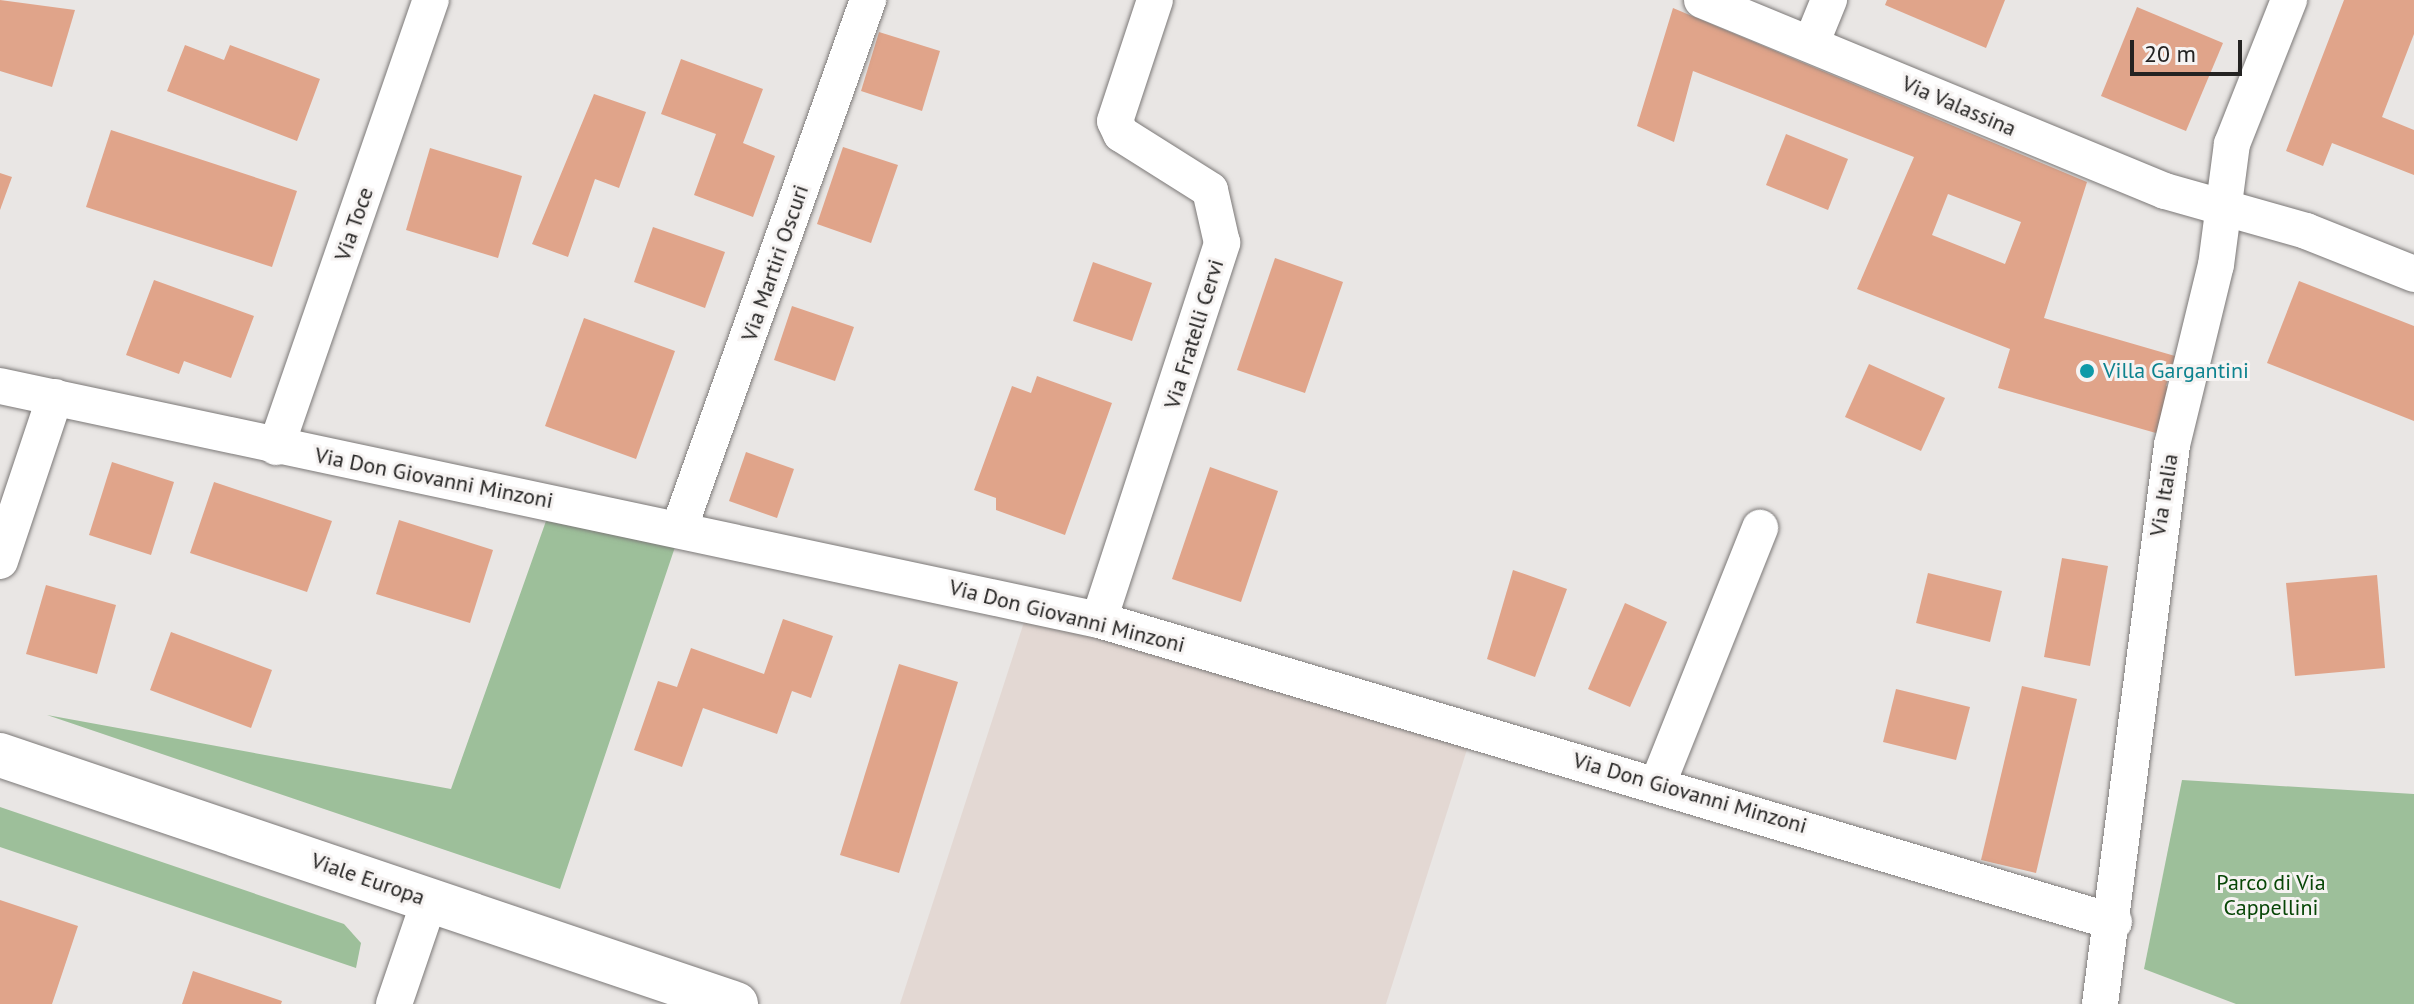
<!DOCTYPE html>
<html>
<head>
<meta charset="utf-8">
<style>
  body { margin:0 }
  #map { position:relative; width:2414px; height:1004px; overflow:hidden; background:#e9e6e4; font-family:"PT Sans",sans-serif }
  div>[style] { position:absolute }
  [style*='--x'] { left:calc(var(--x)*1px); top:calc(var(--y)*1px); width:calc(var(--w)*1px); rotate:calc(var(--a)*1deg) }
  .built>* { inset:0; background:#e3d8d3 }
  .green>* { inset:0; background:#9dbf9a }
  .building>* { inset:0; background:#e0a48a }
  .roads { filter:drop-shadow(0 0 2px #7c7978) drop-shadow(0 0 2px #7c7978) }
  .minor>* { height:36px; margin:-18px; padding:0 18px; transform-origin:18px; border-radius:18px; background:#fff }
  .tertiary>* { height:44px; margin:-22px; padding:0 22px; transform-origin:22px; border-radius:22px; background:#fff }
  .dots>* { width:22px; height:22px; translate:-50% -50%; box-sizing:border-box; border:4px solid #f6f3f2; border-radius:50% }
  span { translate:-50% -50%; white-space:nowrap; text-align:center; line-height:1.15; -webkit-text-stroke:6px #f6f3f2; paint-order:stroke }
  .street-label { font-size:22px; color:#242322 }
  .culture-label { font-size:22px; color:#0d838f }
  .left { translate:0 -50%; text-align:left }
  .park-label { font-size:22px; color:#074606 }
  .scale { position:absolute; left:2130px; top:40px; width:112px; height:36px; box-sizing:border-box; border:4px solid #242322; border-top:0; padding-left:10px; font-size:24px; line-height:28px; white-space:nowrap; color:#242322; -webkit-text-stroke:6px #f6f3f2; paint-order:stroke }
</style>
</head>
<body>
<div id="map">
  <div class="built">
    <i style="clip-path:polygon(1027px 613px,1470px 740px,1386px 1004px,900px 1004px)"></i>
  </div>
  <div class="green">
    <i style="clip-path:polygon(546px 521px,675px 547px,560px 889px,47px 715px,451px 789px)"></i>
    <i style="clip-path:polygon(2182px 780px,2414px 794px,2414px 1004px,2236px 1004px,2144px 969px)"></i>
    <i style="clip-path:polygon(0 807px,344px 924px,361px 943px,356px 968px,0 847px)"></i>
  </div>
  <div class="building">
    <i style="clip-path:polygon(0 0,75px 10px,52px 87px,0 71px)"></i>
    <i style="clip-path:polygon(1887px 0,2005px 0,1986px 48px,1885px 5px)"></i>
    <i style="clip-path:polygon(2344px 0,2414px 0,2414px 34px,2382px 117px,2414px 130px,2414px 175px,2332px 143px,2323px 166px,2286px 151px)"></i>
    <i style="clip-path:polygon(2137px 7px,2223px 43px,2186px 131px,2101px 96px)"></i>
    <i style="clip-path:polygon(evenodd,1673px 8px,2087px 182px,2044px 318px,2175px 356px,2166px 386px,2183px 391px,2170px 437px,1998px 388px,2010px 349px,1857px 289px,1914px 157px,1693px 71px,1674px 142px,1637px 126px,1673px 8px,1948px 194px,2021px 222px,2005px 264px,1932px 235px,1948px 194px)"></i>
    <i style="clip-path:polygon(879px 32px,940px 51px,922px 111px,861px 91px)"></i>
    <i style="clip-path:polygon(185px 45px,224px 60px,230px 45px,320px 79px,297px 141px,167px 91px)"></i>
    <i style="clip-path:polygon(681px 59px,763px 89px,743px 143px,775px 156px,753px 217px,694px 195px,716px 134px,661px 114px)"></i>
    <i style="clip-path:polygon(594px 94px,646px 112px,619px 188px,595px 179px,568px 257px,532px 244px)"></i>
    <i style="clip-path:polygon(111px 130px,297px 191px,272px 267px,86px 207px)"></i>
    <i style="clip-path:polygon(1786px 134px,1848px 159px,1828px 210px,1766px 185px)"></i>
    <i style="clip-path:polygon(843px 147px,898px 165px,871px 243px,817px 224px)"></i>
    <i style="clip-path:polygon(430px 148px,522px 176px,498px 258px,406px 230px)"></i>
    <i style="clip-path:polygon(0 173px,12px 177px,0 210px)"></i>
    <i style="clip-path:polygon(653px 227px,725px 252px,705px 308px,634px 282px)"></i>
    <i style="clip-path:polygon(1275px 258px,1343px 282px,1305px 393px,1237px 370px)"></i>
    <i style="clip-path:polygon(1093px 262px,1152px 283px,1132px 341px,1073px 321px)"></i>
    <i style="clip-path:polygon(154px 280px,254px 316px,231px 378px,184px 361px,179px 374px,126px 355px)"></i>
    <i style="clip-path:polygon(2299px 281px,2414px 326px,2414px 421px,2267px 363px)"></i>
    <i style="clip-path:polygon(792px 306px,854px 327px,835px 381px,774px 360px)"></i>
    <i style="clip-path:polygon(584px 318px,675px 351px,636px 459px,545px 426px)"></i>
    <i style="clip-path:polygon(1869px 364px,1945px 398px,1921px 451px,1845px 417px)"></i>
    <i style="clip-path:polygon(1037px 376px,1112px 403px,1065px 535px,996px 510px,996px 498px,974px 490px,1012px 386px,1031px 393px)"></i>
    <i style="clip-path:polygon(746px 452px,794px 469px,777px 518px,729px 501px)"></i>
    <i style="clip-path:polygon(112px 462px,174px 482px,151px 555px,89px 535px)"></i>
    <i style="clip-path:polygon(1210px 467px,1278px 491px,1241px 602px,1172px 579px)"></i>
    <i style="clip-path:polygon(214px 482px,332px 521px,307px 592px,190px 553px)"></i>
    <i style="clip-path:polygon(399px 520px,493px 550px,470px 623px,376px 594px)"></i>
    <i style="clip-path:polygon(2062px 558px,2108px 566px,2090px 666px,2044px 657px)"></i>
    <i style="clip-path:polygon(1513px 570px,1567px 589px,1535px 677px,1487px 659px)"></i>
    <i style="clip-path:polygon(1928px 573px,2002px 591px,1990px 642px,1916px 623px)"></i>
    <i style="clip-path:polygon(2377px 575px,2385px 668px,2295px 676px,2286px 583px)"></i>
    <i style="clip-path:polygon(46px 585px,116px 605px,97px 674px,26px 654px)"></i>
    <i style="clip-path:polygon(1625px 603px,1667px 622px,1630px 707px,1588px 689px)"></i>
    <i style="clip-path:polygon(783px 619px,833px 636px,811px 698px,792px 691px,777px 734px,703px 708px,682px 767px,634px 750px,658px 681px,677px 687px,691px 648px,764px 674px)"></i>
    <i style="clip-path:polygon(171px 632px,272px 670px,251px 728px,150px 690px)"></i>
    <i style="clip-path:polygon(899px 664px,958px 682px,899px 873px,840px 855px)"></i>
    <i style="clip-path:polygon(2022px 686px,2077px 699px,2036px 873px,1981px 860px)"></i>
    <i style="clip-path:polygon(1896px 689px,1970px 707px,1956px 760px,1883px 742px)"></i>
    <i style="clip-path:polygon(0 900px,78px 926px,52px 1004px,0 1004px)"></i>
    <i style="clip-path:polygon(193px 971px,282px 1001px,281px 1004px,182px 1004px)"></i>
  </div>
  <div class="roads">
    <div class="minor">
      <i style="--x:1702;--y:0;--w:501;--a:22.42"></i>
      <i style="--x:2165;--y:191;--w:147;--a:15.8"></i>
      <i style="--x:2306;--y:231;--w:116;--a:21.7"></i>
      <i style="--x:1811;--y:44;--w:48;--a:-67.8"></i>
      <i style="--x:0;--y:386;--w:1124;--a:12.02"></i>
      <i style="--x:1099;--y:620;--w:1059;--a:16.57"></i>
      <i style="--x:276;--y:447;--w:473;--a:-70.9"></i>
      <i style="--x:680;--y:526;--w:559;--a:-70.33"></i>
      <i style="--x:0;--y:561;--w:173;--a:-71.5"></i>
      <i style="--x:1099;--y:620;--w:397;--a:-71.9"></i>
      <i style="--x:1222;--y:243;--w:54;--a:-102.8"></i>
      <i style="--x:1210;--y:190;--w:105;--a:-147.8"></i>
      <i style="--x:1121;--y:134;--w:14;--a:-115"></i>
      <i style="--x:1115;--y:121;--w:127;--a:-71.7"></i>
      <i style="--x:1658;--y:783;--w:275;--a:-68.2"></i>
      <i style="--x:394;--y:1004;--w:111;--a:-71.1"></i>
      <i style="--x:2100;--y:1004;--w:564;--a:-82.66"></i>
      <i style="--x:2172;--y:445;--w:185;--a:-76.3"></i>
      <i style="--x:2216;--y:265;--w:122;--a:-82.5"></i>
      <i style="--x:2232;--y:144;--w:155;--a:-68.4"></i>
    </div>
    <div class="tertiary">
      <i style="--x:0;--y:755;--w:777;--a:18.69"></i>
    </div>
  </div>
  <div class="dots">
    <i style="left:2087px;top:371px;background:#0f9aa8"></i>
  </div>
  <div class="street-label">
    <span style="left:1959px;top:106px;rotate:23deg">Via Valassina</span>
    <span style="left:354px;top:224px;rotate:-71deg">Via Toce</span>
    <span style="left:775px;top:263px;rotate:-71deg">Via Martiri Oscuri</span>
    <span style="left:1194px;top:334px;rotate:-73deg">Via Fratelli Cervi</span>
    <span style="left:434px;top:478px;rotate:11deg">Via Don Giovanni Minzoni</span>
    <span style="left:2164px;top:495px;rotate:-81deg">Via Italia</span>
    <span style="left:1067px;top:616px;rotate:14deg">Via Don Giovanni Minzoni</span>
    <span style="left:1690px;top:793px;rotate:16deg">Via Don Giovanni Minzoni</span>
    <span style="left:368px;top:879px;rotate:19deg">Viale Europa</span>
  </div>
  <div class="culture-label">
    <span class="left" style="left:2103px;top:371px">Villa Gargantini</span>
  </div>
  <div class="park-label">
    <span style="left:2271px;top:895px">Parco di Via<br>Cappellini</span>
  </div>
  <div class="scale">20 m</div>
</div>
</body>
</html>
